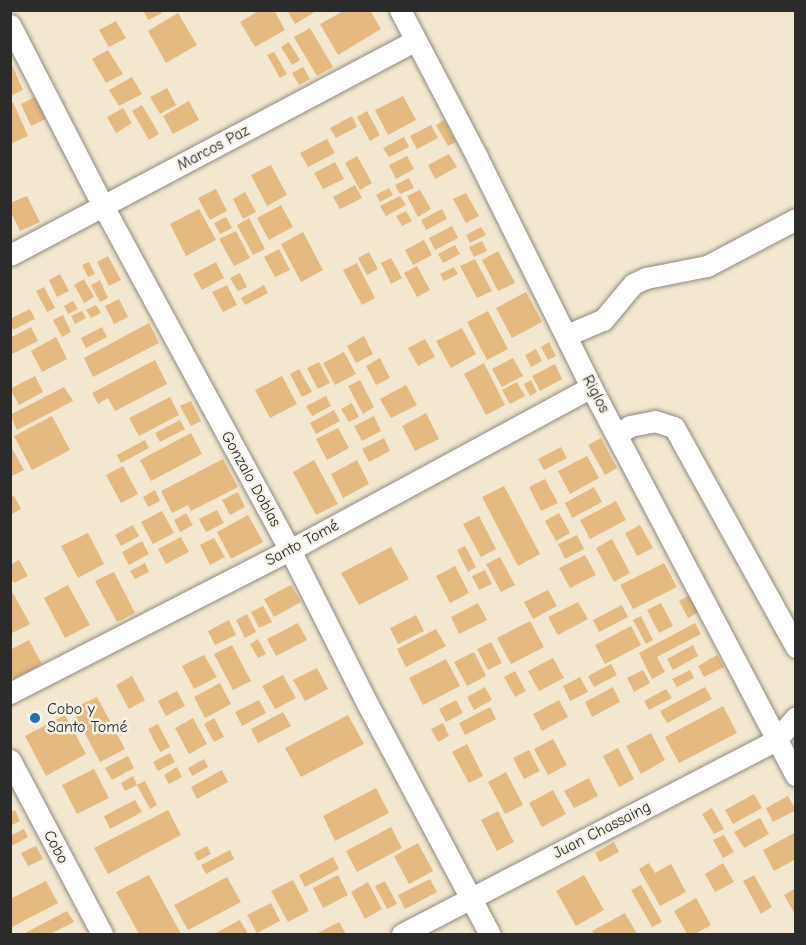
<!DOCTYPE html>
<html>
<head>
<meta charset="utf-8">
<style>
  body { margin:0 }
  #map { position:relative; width:806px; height:945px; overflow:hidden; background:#f3e7d0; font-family:"Comic Neue",sans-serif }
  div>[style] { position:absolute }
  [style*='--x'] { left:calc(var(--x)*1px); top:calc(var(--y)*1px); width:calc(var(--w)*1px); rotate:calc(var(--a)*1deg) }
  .building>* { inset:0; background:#e5ba80 }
  .roads { filter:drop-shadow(0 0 2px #8f897e) drop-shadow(0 0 2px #8f897e) }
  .street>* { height:21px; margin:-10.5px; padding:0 10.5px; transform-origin:10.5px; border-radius:10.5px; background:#fff }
  .dots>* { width:16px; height:16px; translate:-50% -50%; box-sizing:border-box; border:3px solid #f7f3e8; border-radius:50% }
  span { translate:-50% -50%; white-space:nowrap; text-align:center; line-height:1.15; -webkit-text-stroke:5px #f7f3e8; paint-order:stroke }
  .street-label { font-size:16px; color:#2b2b2b }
  .poi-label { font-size:16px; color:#2b2b2b }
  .left { translate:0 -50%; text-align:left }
  .frame { position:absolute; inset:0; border:12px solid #2b2b2b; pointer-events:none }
</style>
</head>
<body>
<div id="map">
  <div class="building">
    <i style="clip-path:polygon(143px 10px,161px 10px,162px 13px,148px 20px)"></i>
    <i style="clip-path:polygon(260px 10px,274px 10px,285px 30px,255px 47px,240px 22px)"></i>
    <i style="clip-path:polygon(287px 10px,318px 10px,295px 24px)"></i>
    <i style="clip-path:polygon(345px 10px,370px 10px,381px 29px,338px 55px,320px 24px)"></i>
    <i style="clip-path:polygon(178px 13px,197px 45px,166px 63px,148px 31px)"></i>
    <i style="clip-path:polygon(116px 21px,126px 38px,109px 47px,99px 30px)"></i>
    <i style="clip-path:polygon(310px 28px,333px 67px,317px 76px,294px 37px)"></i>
    <i style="clip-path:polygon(289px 42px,300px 60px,292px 65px,281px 47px)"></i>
    <i style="clip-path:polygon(108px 50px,123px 74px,106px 83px,92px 59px)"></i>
    <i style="clip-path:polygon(274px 52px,287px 74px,280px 78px,267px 55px)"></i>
    <i style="clip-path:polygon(13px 67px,23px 90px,10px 96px,10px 68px)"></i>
    <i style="clip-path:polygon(303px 67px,310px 79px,299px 85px,292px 73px)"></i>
    <i style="clip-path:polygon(132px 77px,142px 94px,119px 106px,109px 90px)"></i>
    <i style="clip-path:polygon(167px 88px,176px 105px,160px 114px,150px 97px)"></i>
    <i style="clip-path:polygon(403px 96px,416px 120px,388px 135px,375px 110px)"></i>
    <i style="clip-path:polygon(35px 97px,46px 119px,31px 126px,21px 104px)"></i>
    <i style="clip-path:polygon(189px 101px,199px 120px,173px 134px,163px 116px)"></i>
    <i style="clip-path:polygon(13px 102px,28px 136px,10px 144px,10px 103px)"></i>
    <i style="clip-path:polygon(142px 105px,159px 134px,149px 140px,132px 111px)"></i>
    <i style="clip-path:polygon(123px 108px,132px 123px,116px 133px,107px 117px)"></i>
    <i style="clip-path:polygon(367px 111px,380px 135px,370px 141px,357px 117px)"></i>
    <i style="clip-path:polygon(352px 116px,357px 127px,336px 138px,330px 128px)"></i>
    <i style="clip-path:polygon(444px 120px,456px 142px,448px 146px,436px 125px)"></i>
    <i style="clip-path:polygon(431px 125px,438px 138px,417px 149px,410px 136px)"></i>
    <i style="clip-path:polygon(404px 137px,409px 147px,389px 157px,383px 148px)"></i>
    <i style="clip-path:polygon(327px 139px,335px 153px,308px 167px,300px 153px)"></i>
    <i style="clip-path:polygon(449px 154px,457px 167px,435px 179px,428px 165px)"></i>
    <i style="clip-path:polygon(357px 156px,372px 183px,360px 190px,345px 163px)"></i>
    <i style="clip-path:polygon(407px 156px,414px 169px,396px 179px,389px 165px)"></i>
    <i style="clip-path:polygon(335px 162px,344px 179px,323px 189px,314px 173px)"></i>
    <i style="clip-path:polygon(271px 165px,287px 195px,267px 206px,251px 175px)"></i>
    <i style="clip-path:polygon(409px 178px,414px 188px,400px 194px,395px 185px)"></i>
    <i style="clip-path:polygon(355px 185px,362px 198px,340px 209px,333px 197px)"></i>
    <i style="clip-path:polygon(389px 188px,393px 195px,380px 202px,376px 195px)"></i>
    <i style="clip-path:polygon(216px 189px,227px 211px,210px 220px,198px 198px)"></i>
    <i style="clip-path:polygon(420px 190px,431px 209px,418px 217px,407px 196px)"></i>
    <i style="clip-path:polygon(245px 192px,256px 212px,243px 219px,233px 199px)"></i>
    <i style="clip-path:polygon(466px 193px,479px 216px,466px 223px,453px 199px)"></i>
    <i style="clip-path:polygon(27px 196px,40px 222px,20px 231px,10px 210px,10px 203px)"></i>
    <i style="clip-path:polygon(400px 196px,406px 205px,386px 216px,380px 206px)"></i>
    <i style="clip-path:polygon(281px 205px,293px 227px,269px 240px,257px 218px)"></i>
    <i style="clip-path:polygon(199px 209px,216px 240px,186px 256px,170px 224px)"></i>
    <i style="clip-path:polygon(442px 209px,447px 219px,426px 230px,421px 220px)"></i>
    <i style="clip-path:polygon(406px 211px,412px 221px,402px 226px,396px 216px)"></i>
    <i style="clip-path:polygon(226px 217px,232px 228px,220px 234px,214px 223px)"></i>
    <i style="clip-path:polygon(249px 218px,265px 249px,253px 255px,237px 225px)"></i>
    <i style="clip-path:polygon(452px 226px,458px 238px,435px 250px,429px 238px)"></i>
    <i style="clip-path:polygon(481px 227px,486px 235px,470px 243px,466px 235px)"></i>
    <i style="clip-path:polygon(236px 231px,250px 258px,234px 266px,219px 239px)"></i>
    <i style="clip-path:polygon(303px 232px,323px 270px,301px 282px,281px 244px)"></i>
    <i style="clip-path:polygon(424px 240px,432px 255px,413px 265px,405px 250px)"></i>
    <i style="clip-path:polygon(482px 241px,487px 251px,474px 257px,469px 247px)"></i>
    <i style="clip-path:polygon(455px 245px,460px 254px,443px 263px,438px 254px)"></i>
    <i style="clip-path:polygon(279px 249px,290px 270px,275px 277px,264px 257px)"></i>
    <i style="clip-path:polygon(498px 251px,515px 283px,498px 291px,482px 260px)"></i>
    <i style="clip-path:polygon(369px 252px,378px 269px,367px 275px,358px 258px)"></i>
    <i style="clip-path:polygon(108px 256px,121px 280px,109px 286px,97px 262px)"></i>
    <i style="clip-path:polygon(391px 258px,402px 278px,391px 284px,381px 263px)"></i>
    <i style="clip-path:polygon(475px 259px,492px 291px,477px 298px,460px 266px)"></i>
    <i style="clip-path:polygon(89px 262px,95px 274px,88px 277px,82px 265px)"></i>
    <i style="clip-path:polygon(216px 262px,224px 278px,202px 290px,193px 274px)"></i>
    <i style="clip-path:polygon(357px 263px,375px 298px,362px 305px,343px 270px)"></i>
    <i style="clip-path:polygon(417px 266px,430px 290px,417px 297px,404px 273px)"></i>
    <i style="clip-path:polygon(454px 267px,458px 274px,444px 281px,440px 274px)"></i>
    <i style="clip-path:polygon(240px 273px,247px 287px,238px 291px,230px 278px)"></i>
    <i style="clip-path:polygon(60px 274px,69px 291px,57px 297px,49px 280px)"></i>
    <i style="clip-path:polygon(84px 279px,94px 297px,84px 303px,74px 285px)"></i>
    <i style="clip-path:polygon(100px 280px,108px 298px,100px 302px,91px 285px)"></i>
    <i style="clip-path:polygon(227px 285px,237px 305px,223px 312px,212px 292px)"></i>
    <i style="clip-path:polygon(264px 285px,268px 293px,245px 305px,241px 298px)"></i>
    <i style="clip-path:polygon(44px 287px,55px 308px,47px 312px,36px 291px)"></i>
    <i style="clip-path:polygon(526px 292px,542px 322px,512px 338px,496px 308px)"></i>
    <i style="clip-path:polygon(119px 299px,128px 317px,114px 324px,105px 306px)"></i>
    <i style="clip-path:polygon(73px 301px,78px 309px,68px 314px,64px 306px)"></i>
    <i style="clip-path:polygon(96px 305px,101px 313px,91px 318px,86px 310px)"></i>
    <i style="clip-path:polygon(30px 309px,35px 319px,13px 330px,10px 319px)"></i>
    <i style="clip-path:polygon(82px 311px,86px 318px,75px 324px,71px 316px)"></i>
    <i style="clip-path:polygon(488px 311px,508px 349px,487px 360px,467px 322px)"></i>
    <i style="clip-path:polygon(63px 315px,71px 332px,62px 337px,53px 320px)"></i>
    <i style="clip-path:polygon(149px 323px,159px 343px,93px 377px,84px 358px)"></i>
    <i style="clip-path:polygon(31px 327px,38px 341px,10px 355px,10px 338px)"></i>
    <i style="clip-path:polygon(102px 327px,107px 337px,86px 348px,81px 338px)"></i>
    <i style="clip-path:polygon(462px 328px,476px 354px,451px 368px,436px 341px)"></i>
    <i style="clip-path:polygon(364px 336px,373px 354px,356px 363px,347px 346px)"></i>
    <i style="clip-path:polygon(56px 337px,67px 359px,42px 372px,31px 351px)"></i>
    <i style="clip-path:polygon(425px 339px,435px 357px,418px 366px,408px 348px)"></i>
    <i style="clip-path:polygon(549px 342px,556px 356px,548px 360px,541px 347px)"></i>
    <i style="clip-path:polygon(536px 349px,542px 361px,531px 367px,525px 355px)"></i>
    <i style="clip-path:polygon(344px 352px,356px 374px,335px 385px,323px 363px)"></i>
    <i style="clip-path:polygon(380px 358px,390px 378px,376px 385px,366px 366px)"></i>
    <i style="clip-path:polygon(513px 358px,523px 376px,502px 387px,492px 369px)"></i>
    <i style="clip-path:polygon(155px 360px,167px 384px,115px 411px,108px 398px,98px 404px,92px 393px)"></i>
    <i style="clip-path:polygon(319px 362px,330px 383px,318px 389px,307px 368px)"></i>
    <i style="clip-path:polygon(484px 363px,505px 405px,486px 415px,464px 374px)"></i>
    <i style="clip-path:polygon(555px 364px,562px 379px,540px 391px,532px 376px)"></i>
    <i style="clip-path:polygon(299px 369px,312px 392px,302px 397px,290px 374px)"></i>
    <i style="clip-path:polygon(35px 376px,43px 392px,19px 405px,10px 389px)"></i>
    <i style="clip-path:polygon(282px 376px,297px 404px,270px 418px,255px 390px)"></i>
    <i style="clip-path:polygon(360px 380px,374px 407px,363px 414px,348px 386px)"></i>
    <i style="clip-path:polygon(531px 380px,537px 392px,530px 396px,524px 384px)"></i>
    <i style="clip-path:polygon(517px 382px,525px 396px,510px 404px,502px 390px)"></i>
    <i style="clip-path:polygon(406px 385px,417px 405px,391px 418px,380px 399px)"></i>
    <i style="clip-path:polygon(64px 387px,73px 401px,17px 430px,10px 415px)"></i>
    <i style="clip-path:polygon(326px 396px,331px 406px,312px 416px,306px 406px)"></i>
    <i style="clip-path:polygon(170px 397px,179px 415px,139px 436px,129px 418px)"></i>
    <i style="clip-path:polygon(191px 401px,201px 421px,191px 426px,180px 406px)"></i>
    <i style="clip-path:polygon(352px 403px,359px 417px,349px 422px,341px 409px)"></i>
    <i style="clip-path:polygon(334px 410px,340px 421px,316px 434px,310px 423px)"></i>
    <i style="clip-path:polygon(426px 413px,439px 439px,415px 451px,402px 426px)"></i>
    <i style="clip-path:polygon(52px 416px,70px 450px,32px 470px,14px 436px)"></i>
    <i style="clip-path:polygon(374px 416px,381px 431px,362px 441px,354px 426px)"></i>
    <i style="clip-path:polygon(180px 420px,185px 429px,160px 442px,155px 433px)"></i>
    <i style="clip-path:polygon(338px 428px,349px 448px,327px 460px,316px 439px)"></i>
    <i style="clip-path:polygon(191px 433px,202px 454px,151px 481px,140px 460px)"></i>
    <i style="clip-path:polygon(384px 438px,390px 451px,369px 462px,362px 449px)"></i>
    <i style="clip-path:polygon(601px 438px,617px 468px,605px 475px,588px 445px)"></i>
    <i style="clip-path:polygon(145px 440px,149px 448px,121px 463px,117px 455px)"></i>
    <i style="clip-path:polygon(10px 445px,24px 470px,10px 477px)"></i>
    <i style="clip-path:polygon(561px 447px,567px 458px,544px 470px,538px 459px)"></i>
    <i style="clip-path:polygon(587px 456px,599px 478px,570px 494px,558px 471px)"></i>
    <i style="clip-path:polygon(223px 459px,238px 487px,191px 511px,188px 505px,172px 513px,161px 491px)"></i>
    <i style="clip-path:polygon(314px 460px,338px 504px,316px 515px,293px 472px)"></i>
    <i style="clip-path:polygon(357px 460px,369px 484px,343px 498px,331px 474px)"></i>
    <i style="clip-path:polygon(123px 466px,138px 494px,121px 503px,106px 475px)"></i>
    <i style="clip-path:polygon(545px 479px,558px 503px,541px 511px,529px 487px)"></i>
    <i style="clip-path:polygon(504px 486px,540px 554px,518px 566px,482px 497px)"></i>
    <i style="clip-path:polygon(594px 487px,602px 502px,572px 518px,565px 503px)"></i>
    <i style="clip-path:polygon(155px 490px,160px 501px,148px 507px,143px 497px)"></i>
    <i style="clip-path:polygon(238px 492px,245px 507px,230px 515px,222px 500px)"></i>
    <i style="clip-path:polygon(14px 496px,21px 509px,10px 515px,10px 498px)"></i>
    <i style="clip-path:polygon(616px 501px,626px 520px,590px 539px,580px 520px)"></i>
    <i style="clip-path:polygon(217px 510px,224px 523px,206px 532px,199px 519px)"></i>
    <i style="clip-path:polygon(162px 511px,174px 533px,153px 544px,141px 522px)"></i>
    <i style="clip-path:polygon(186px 513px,193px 525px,180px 532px,174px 520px)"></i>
    <i style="clip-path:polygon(559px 513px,570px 533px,556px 541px,545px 521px)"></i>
    <i style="clip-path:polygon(248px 515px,263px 542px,231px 559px,217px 532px)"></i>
    <i style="clip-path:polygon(479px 516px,496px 549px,481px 557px,463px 524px)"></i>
    <i style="clip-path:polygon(133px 525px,139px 536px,121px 546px,115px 535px)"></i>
    <i style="clip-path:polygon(640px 525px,653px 548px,637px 556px,625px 533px)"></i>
    <i style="clip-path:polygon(88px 533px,104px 564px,78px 578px,61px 546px)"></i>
    <i style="clip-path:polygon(577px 535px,584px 549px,565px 559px,558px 544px)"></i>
    <i style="clip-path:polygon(181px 537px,189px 552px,166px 564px,158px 549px)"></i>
    <i style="clip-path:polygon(214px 538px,225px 557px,210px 565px,200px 545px)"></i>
    <i style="clip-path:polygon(612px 539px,630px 573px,614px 582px,596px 548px)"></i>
    <i style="clip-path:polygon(142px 541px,149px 554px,129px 565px,122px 552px)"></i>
    <i style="clip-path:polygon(465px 546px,476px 567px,468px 572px,457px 550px)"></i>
    <i style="clip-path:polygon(391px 547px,409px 579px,359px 605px,341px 573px)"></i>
    <i style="clip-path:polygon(585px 555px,596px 575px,570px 588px,559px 568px)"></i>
    <i style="clip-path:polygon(500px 557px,515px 585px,501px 592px,486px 564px)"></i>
    <i style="clip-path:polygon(19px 560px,28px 576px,14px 583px,10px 577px,10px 565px)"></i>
    <i style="clip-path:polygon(145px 563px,149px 572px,135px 579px,130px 571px)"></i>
    <i style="clip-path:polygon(664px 563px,677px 587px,633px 609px,620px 585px)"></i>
    <i style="clip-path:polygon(455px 566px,469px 593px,450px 603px,436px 576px)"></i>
    <i style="clip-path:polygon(485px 570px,492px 584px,479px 590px,472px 576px)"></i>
    <i style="clip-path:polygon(114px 572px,135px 613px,117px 622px,95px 581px)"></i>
    <i style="clip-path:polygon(68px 585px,90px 625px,65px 638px,44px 598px)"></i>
    <i style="clip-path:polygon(291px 585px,301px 602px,274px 617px,264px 599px)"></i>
    <i style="clip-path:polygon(548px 590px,557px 606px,533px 619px,524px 602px)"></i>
    <i style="clip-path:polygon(13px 593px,30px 624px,10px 634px,10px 594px)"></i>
    <i style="clip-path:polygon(693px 593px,702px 610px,688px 618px,679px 601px)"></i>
    <i style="clip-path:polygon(578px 602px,588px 619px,558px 635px,548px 617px)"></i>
    <i style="clip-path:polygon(478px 603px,487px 620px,459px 634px,451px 617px)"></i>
    <i style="clip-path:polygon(661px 603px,673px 626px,659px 633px,647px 610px)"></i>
    <i style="clip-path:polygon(622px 605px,628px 617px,599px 632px,593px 620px)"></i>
    <i style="clip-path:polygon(263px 606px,272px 622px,259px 628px,251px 612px)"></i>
    <i style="clip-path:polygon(247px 614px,256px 632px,245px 638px,236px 620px)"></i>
    <i style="clip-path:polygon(416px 615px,424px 631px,398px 644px,390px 628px)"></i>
    <i style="clip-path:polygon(641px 616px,653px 640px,646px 644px,633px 620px)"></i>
    <i style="clip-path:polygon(229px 620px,236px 635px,215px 645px,208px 631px)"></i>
    <i style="clip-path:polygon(530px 621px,544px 647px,511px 664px,497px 638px)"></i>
    <i style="clip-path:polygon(298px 623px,307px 640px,276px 656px,267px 639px)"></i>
    <i style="clip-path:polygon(695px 623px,701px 634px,657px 657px,665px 672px,652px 679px,639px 653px)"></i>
    <i style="clip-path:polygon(631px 626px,641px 645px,605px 664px,595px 645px)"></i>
    <i style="clip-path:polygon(436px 629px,446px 646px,406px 667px,397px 649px)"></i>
    <i style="clip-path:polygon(258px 639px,266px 654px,258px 658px,250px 644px)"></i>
    <i style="clip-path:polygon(29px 640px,42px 664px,14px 679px,10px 672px,10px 650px)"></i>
    <i style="clip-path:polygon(491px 642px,502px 663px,488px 670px,477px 649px)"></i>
    <i style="clip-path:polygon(232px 645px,251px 681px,233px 690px,214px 654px)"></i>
    <i style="clip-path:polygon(693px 645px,698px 656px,673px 670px,667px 659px)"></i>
    <i style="clip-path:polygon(474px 652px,486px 676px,467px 686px,454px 662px)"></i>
    <i style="clip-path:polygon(204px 655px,217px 677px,194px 689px,182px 666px)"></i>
    <i style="clip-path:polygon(717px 655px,724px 667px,704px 677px,698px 666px)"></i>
    <i style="clip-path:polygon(553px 658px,564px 678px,539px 691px,528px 671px)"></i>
    <i style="clip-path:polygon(446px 659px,460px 686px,423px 705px,409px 678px)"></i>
    <i style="clip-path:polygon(611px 664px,617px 675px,594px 687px,588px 676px)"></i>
    <i style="clip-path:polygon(317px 668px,328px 689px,305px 701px,293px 680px)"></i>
    <i style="clip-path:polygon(643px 670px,650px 683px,634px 692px,627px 678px)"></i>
    <i style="clip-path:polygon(690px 670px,694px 678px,677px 687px,672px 679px)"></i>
    <i style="clip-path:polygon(515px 671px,526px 691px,515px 697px,504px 677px)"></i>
    <i style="clip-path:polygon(283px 675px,296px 698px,275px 709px,262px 686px)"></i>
    <i style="clip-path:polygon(132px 676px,145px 700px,129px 709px,116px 685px)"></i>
    <i style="clip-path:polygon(580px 677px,588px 692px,570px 701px,563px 686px)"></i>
    <i style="clip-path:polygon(220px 683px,231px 704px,205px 718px,194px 697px)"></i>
    <i style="clip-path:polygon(485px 687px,492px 700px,474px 710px,467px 697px)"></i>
    <i style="clip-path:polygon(613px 687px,620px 702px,592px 717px,585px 702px)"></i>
    <i style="clip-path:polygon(705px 687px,712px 699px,667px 723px,660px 711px)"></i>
    <i style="clip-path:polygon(666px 689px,672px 698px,649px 710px,644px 701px)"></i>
    <i style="clip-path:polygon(177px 691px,185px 706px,166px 716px,158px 701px)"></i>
    <i style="clip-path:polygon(97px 697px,125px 749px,100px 762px,72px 709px)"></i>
    <i style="clip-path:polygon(259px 700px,266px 713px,242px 726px,235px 712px)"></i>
    <i style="clip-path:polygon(456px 700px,463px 713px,446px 722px,439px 709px)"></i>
    <i style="clip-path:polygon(559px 700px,568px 717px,542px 731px,533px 714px)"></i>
    <i style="clip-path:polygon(723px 706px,737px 733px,679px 763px,665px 737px)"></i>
    <i style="clip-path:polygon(490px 707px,496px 719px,465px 735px,459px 723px)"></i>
    <i style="clip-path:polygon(283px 712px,291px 726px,258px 743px,251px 729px)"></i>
    <i style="clip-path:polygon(65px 715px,86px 754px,46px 776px,25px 736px)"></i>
    <i style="clip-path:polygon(348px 715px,364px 744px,301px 777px,285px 748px)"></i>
    <i style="clip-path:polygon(193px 718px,207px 744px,189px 754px,175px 728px)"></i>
    <i style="clip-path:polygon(214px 718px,224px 737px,214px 742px,204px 724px)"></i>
    <i style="clip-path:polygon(443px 723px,449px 736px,438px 742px,431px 729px)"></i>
    <i style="clip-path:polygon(158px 724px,170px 747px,160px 752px,148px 729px)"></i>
    <i style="clip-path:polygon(651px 733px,665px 760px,641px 774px,626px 746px)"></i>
    <i style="clip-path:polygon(553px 739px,567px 765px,548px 775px,534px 749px)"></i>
    <i style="clip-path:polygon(467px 744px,483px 776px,469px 783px,452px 752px)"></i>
    <i style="clip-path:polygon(618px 748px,634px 779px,619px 787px,603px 756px)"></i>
    <i style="clip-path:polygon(529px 750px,540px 771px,524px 779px,513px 758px)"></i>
    <i style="clip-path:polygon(170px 753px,175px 762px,158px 771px,153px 762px)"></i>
    <i style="clip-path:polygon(128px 756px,134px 768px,112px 780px,105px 768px)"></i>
    <i style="clip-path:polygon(204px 759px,208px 767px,192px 776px,188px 768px)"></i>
    <i style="clip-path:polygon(177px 767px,182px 777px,169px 784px,164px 775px)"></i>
    <i style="clip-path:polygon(94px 769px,109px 798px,77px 814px,62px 785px)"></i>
    <i style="clip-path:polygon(222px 770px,228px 782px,197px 799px,191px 787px)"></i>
    <i style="clip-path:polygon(506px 772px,523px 805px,505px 814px,488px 782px)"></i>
    <i style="clip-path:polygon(133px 776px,137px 785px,125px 791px,121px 783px)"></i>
    <i style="clip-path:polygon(589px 778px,598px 796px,574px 808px,564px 791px)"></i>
    <i style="clip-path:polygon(145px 781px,157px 805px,150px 809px,137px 785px)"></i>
    <i style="clip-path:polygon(376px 788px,389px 813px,335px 841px,323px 816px)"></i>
    <i style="clip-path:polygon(553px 790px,566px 814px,542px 827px,529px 803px)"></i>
    <i style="clip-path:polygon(754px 794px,762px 808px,733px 824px,725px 810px)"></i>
    <i style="clip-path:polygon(788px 796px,796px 810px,773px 822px,766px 808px)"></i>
    <i style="clip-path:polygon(135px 800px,142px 812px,110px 829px,104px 816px)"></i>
    <i style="clip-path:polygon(712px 808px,724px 829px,714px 834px,702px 814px)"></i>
    <i style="clip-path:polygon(15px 810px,20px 821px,10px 826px,10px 813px)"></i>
    <i style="clip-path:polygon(168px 810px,181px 835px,108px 874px,94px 848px)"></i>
    <i style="clip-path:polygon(498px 811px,514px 842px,497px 851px,481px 820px)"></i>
    <i style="clip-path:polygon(760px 818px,769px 834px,744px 848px,734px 832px)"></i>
    <i style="clip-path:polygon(391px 827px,402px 848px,357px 872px,346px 851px)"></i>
    <i style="clip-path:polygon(24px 829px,28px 837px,10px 847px,10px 836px)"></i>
    <i style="clip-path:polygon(796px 832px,796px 859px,774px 871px,763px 850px)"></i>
    <i style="clip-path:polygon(724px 835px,734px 852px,723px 858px,713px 840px)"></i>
    <i style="clip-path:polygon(614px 842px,619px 852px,600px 862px,595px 853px)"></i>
    <i style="clip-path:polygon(418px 843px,433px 871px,409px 884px,394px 856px)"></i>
    <i style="clip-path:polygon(36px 846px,43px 859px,28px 866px,21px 853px)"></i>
    <i style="clip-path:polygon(207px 846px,211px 854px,198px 861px,194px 853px)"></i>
    <i style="clip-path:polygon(230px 850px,234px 859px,206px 874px,201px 865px)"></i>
    <i style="clip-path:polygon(333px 857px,339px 869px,305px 887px,299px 875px)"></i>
    <i style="clip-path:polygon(649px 863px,655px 873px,671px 864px,686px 892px,660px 906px,639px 869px)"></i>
    <i style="clip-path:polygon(723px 863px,734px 882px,715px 892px,705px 874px)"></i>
    <i style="clip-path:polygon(149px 875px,181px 934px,139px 934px,116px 892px)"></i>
    <i style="clip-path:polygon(338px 875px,348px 895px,323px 908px,313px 888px)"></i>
    <i style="clip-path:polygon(584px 875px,604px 910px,576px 926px,556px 891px)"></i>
    <i style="clip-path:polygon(754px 875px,772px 907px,761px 914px,743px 881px)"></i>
    <i style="clip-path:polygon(227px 877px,241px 902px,188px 930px,174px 905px)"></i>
    <i style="clip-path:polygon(430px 879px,437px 892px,405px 909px,398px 895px)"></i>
    <i style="clip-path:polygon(293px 880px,309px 911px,288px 922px,271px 891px)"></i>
    <i style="clip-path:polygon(46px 881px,58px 903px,10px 928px,10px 899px)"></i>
    <i style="clip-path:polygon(385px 881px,397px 904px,387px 909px,375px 886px)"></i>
    <i style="clip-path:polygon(368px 882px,382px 909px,365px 919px,351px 892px)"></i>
    <i style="clip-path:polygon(641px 885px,662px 922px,652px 927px,631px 890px)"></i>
    <i style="clip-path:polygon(796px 888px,796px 916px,784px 895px)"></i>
    <i style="clip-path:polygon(696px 898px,711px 925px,695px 934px,687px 934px,674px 911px)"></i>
    <i style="clip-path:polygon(271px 903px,280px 921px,257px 933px,247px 915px)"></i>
    <i style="clip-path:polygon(67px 911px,74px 922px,50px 934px,23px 934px)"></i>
    <i style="clip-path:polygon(625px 913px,637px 934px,594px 934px,592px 931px)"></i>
    <i style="clip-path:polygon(240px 920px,248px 934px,217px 934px,216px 933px)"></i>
    <i style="clip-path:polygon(339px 922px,346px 934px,316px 934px)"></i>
  </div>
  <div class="roads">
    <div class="street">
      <i style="--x:400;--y:10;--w:164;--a:62.3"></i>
      <i style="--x:476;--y:155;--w:259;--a:63.6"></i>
      <i style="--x:591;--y:387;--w:439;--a:62.2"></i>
      <i style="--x:10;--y:25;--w:203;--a:62.8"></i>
      <i style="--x:103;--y:206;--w:392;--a:61.5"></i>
      <i style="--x:290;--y:550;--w:174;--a:63.3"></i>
      <i style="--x:368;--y:705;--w:259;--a:62"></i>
      <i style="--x:10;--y:255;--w:458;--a:-27.9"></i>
      <i style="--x:567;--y:335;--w:39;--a:-23"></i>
      <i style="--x:603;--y:320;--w:47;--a:-50.2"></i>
      <i style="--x:633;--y:284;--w:14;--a:-25"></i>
      <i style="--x:646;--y:278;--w:62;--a:-11.1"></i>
      <i style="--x:707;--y:266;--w:101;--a:-27.8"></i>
      <i style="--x:618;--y:434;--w:14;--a:-34"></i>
      <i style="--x:630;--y:426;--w:25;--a:-11"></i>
      <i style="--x:655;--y:421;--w:20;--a:18"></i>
      <i style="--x:674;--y:427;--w:252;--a:61"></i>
      <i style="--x:10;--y:693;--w:314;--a:-27.1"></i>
      <i style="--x:290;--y:550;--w:342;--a:-28.4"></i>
      <i style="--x:10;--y:760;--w:197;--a:62.1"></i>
      <i style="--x:402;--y:934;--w:421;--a:-27.4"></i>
      <i style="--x:776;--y:740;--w:30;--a:-49"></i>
    </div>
  </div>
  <div class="dots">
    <i style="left:35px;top:718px;background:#1f6fb2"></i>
  </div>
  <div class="street-label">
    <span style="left:213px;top:148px;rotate:-28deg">Marcos Paz</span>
    <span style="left:596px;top:394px;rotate:62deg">Riglos</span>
    <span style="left:251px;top:479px;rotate:61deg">Gonzalo Doblas</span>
    <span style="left:302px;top:543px;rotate:-28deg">Santo Tomé</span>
    <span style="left:602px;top:830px;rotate:-27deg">Juan Chassaing</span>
    <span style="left:56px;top:847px;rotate:62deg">Cobo</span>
  </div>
  <div class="poi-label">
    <span class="left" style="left:47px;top:718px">Cobo y<br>Santo Tomé</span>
  </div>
  <div class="frame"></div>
</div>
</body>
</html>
